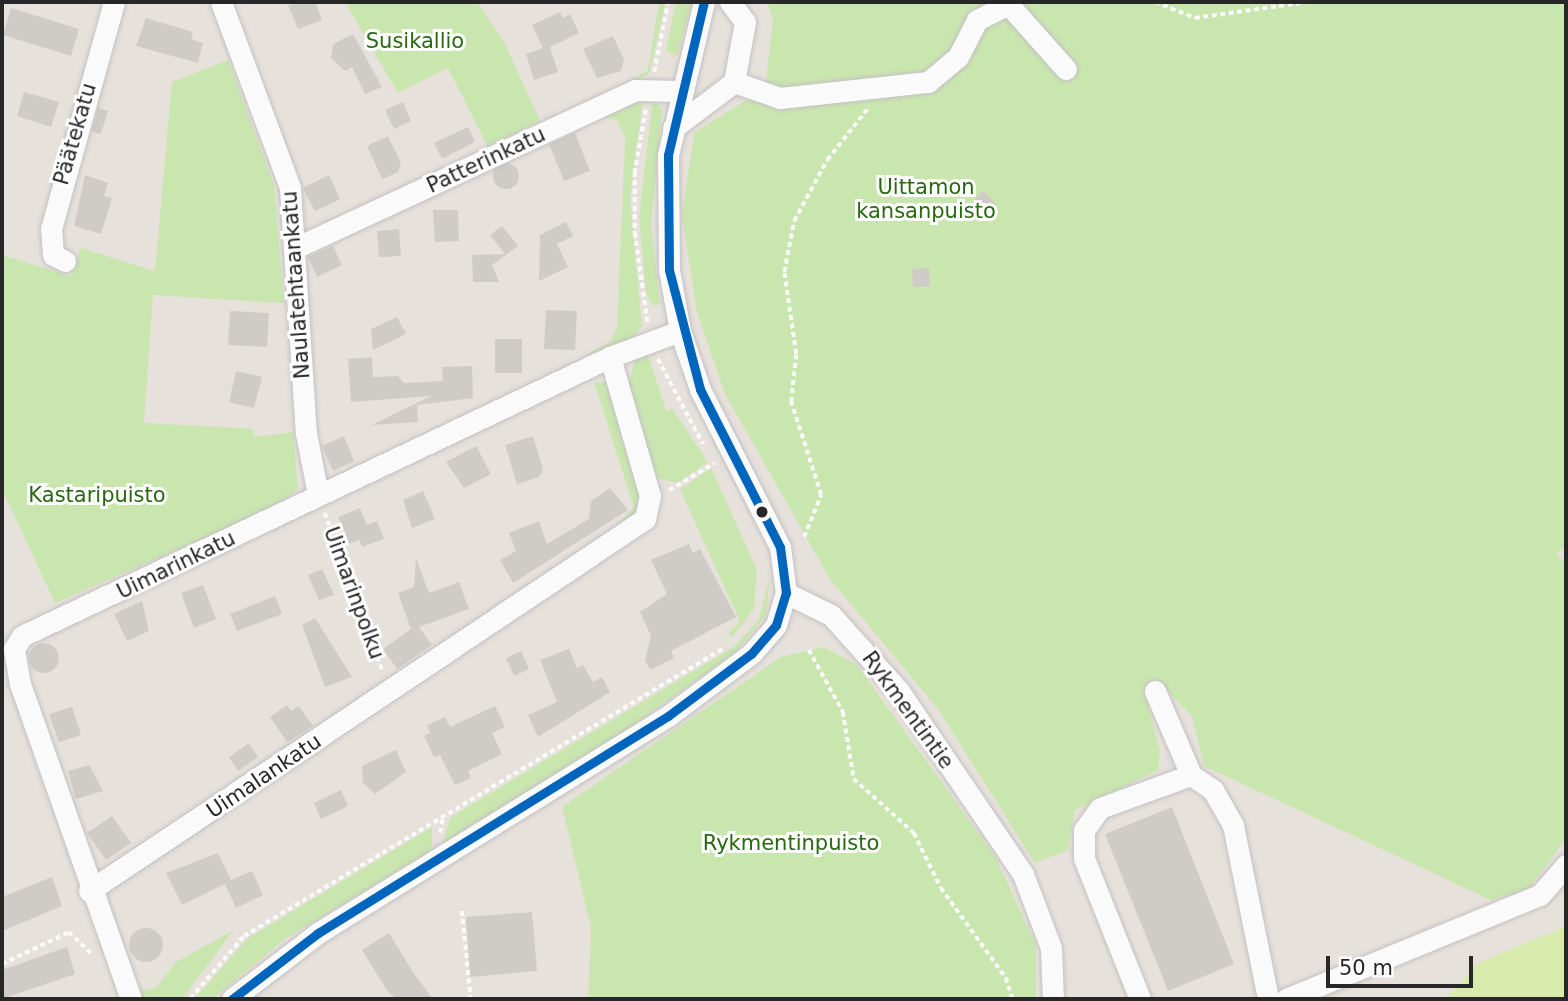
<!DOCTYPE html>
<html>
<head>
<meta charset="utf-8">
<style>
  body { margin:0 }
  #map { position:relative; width:1568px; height:1001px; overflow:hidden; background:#e7e1db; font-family:"DejaVu Sans",sans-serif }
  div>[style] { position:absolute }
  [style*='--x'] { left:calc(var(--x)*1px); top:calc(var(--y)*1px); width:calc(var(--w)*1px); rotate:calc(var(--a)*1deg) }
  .green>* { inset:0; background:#cae6af }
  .pitch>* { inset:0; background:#d8ebac }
  .building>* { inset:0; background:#cfcbc6 }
  .round { border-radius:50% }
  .path>* { height:3.5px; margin-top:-1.75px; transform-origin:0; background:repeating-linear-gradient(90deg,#fbfafa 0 5px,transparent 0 8.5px) }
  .roads { filter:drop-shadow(0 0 2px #c2c1c2) drop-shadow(0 0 2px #c2c1c2) }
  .minor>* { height:21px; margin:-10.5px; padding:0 10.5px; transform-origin:10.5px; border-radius:10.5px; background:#fbfafa }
  .bus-1>* { height:9px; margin:-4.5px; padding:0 4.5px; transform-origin:4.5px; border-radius:4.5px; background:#0065bd }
  .dots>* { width:19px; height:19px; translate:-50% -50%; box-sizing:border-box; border:4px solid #fff; border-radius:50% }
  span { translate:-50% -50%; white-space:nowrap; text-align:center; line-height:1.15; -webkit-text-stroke:6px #fff; paint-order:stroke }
  .park-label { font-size:21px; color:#2a6911 }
  .street-label { font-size:21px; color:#272727 }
  .frame { position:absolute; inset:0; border:4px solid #272727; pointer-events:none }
  .scale { position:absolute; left:1326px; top:956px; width:147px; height:32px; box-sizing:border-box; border:4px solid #272727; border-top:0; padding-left:9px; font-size:21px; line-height:24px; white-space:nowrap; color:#272727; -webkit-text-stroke:5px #fff; paint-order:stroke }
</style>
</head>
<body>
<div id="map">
  <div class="green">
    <i style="clip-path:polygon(345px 2px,477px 2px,504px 42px,540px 121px,488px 147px,448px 68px,398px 93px)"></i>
    <i style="clip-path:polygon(659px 2px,666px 2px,649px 74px,610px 94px,648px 70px)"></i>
    <i style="clip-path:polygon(676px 2px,692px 2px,677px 56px,666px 51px)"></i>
    <i style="clip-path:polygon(767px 2px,1566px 2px,1566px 546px,1556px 555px,1566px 562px,1566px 839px,1528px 890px,1491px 900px,1204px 766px,1192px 716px,1160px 684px,1146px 689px,1146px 697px,1160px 751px,1158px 770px,1075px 810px,1068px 850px,1035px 863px,938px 709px,830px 579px,725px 394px,697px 312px,682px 217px,694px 133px,765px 88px,773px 21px)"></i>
    <i style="clip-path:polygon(228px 60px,274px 185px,284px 303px,153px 295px,144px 423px,253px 429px,255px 437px,293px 432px,298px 489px,277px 506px,55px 603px,2px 489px,2px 255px,71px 276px,81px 248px,155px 271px,172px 82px)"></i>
    <i style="clip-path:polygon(653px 97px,662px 111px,651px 224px,660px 304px,653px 306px,646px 292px,639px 217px)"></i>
    <i style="clip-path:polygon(643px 99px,630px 198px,642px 326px,633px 338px,593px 357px,590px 352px,610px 342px,617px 328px,625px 138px,617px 120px,599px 116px)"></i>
    <i style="clip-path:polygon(647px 351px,666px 411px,672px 408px,708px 462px,678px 483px,655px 478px,629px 385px,636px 356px)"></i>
    <i style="clip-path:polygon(594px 382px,606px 382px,611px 390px,641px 492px,640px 511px,610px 532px,634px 508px)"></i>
    <i style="clip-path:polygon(711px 468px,757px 570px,754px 609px,732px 637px,728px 634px,740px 621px,680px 489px)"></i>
    <i style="clip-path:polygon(770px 576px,766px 615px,736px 652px,603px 747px,442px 844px,451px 817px,735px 646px,759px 619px)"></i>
    <i style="clip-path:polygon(823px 647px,856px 664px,995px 856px,1036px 945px,1036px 999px,588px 999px,591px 927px,562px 807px,781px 657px)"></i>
    <i style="clip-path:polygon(432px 827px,432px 850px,282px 941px,213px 999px,194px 999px,248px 938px)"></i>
    <i style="clip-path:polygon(234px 930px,182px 999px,142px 999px,141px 991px,157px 987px,176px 962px)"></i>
  </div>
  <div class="pitch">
    <i style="clip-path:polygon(1566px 926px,1566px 999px,1446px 999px,1478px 963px)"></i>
  </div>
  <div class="building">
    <i style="clip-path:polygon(315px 2px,322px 20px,298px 29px,288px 5px)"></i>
    <i style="clip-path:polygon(11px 8px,79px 29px,71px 56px,3px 35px)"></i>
    <i style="clip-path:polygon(560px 12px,563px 18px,570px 14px,579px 33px,550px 47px,558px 72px,534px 80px,526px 54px,543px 48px,532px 25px)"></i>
    <i style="clip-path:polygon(146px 18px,193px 32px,191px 39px,203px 43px,198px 63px,136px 46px)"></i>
    <i style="clip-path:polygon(353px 34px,382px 87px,365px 94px,352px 67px,345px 71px,331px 58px,333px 44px)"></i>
    <i style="clip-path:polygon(613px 36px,624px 60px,621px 71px,597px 78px,583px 49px)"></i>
    <i style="clip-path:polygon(24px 92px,59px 102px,51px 127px,17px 116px)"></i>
    <i style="clip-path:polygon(403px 102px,411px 121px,394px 129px,385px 110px)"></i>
    <i style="clip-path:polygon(98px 108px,108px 111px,101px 134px,92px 132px)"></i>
    <i style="clip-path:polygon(468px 127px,475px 142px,442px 159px,434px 143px)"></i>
    <i style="clip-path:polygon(575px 133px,590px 171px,564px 181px,549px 144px)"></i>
    <i style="clip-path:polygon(388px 136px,401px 163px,398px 172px,382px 179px,367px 146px)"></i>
    <i class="round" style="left:493px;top:163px;width:26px;height:26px"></i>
    <i style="clip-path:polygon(85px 175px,108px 183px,104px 196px,112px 198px,101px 234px,74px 226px)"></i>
    <i style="clip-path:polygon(329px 175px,340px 199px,315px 211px,303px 188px)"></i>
    <i style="clip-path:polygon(983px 191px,997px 205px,983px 218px,970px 205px)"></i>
    <i style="clip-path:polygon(433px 210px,458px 210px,459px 241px,435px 242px)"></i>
    <i style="clip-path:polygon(566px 222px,573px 236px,557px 244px,568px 267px,539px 281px,540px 235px)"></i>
    <i style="clip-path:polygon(502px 226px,518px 246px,492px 265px,499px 282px,473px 282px,472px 255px,505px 254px,490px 235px)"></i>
    <i style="clip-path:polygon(399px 229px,401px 256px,379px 257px,377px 231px)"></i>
    <i style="clip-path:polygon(333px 246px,342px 265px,317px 277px,308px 257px)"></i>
    <i style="clip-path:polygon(929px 268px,930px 286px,913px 287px,912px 269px)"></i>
    <i style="clip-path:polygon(546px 310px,577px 311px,575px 350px,544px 349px)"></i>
    <i style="clip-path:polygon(230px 311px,269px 313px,267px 347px,228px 345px)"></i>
    <i style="clip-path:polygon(397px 317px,406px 334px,373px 350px,371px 329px)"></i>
    <i style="clip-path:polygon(495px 339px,522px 339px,522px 373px,495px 373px)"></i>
    <i style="clip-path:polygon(372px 357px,373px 377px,398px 376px,404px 383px,443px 381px,442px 367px,472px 366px,473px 398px,417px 405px,418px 422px,372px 425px,431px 396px,351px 402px,348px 359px)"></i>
    <i style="clip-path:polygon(236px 371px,262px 377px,254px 408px,229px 402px)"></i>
    <i style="clip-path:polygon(344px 436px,354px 461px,333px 471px,322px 446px)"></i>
    <i style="clip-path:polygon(533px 436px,543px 469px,539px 477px,517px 484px,505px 445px)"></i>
    <i style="clip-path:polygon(476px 446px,491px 474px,464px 488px,446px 462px)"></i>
    <i style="clip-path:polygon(610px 488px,628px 510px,513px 583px,500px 560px,516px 551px,509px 533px,539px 521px,547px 544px,589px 519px,591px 501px)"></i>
    <i style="clip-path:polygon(423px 491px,435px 519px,412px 528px,403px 500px)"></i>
    <i style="clip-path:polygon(360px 508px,367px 525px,377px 521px,384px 539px,362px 547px,359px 540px,348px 544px,338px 517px)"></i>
    <i style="clip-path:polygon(689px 544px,693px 553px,700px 549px,736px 617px,671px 651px,674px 658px,650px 670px,645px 660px,651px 636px,640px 612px,667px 594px,651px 560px)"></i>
    <i style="clip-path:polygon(416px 558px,429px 593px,459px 582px,469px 609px,419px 627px,432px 645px,397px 669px,383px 649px,411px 629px,398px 593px,414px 587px)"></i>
    <i style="clip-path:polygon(322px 569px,334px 595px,319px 600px,308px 575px)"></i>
    <i style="clip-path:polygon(203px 585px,216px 619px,194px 628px,181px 593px)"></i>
    <i style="clip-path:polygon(275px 596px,282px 614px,237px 631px,230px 614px)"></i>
    <i style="clip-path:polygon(142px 601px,149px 631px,127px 641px,114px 614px)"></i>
    <i style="clip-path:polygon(315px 618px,352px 677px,325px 687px,302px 625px)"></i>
    <i class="round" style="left:29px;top:643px;width:30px;height:30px"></i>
    <i style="clip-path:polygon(569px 649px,577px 668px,583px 665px,593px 682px,602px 677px,610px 692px,538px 737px,528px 715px,557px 702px,540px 660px)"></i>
    <i style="clip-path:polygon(521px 651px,529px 669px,514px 676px,506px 658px)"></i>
    <i style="clip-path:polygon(287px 705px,291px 711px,299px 706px,313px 726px,287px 742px,270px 717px)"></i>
    <i style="clip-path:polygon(495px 706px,505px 727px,492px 733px,502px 754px,468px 771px,471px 778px,455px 785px,440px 755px,434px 757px,424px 736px,430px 733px,427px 725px,445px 717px,450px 727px)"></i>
    <i style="clip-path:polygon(72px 707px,81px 735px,59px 742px,49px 714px)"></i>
    <i style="clip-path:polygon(249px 743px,258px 757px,238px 771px,229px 757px)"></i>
    <i style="clip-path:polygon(396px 750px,406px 772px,375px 794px,363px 783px,362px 766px)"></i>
    <i style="clip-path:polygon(89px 765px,103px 791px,76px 799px,68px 771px)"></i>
    <i style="clip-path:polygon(341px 790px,348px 806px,321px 819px,314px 803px)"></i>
    <i style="clip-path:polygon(1172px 807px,1234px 964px,1168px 991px,1105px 834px)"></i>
    <i style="clip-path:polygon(112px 816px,131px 843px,106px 860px,87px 833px)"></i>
    <i style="clip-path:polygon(218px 853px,231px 880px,252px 871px,263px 895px,236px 908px,225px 884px,182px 905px,166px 873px)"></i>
    <i style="clip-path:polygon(52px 877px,62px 906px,2px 931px,2px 897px)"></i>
    <i style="clip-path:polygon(532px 912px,537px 971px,470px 977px,466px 917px)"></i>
    <i class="round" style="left:129px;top:928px;width:34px;height:34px"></i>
    <i style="clip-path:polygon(389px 933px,414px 974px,433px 999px,397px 999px,388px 992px,362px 950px)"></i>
    <i style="clip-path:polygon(67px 947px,75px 974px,2px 999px,2px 970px)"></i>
  </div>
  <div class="path">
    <i style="--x:1155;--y:2;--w:43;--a:21.8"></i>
    <i style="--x:1195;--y:18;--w:114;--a:-8.1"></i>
    <i style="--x:654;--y:72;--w:71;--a:-78.7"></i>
    <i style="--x:646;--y:110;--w:63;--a:100.1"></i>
    <i style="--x:635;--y:172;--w:61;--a:90"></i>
    <i style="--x:635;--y:233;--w:92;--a:81.9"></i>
    <i style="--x:658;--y:359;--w:96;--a:62.1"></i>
    <i style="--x:669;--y:490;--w:53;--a:-30.4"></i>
    <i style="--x:325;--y:513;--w:167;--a:70"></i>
    <i style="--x:804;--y:537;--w:45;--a:-68"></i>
    <i style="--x:821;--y:495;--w:98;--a:-107.9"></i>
    <i style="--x:791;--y:402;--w:48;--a:-84.1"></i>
    <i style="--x:796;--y:354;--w:83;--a:-98.3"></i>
    <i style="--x:784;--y:272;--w:52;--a:-78.9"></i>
    <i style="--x:794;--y:221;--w:69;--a:-61.6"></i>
    <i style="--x:827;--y:160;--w:68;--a:-51.6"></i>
    <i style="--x:809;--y:650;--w:71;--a:61.3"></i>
    <i style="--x:843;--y:712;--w:68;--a:80.7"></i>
    <i style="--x:854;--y:779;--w:81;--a:42"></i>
    <i style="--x:914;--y:833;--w:61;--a:63.9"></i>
    <i style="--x:941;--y:888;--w:111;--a:54.2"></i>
    <i style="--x:1006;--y:978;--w:22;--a:72"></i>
    <i style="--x:440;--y:833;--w:18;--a:-81"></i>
    <i style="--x:462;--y:911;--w:88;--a:84.2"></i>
    <i style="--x:2;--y:964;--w:74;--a:-25.5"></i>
    <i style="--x:69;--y:932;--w:33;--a:44"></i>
    <i style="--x:190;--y:999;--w:83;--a:-49.4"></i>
    <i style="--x:244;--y:936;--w:558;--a:-30.98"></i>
  </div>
  <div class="roads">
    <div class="minor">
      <i style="--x:221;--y:2;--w:198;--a:69.6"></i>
      <i style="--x:290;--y:188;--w:246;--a:86.3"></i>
      <i style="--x:306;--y:433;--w:63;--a:79"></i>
      <i style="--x:730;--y:2;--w:25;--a:53"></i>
      <i style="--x:745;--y:22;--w:61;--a:100.4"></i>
      <i style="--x:673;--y:128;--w:76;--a:-37"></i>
      <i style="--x:734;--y:82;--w:49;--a:19.2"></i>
      <i style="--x:780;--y:98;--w:149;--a:-6.2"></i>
      <i style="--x:928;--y:82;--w:39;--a:-40"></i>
      <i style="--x:958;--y:57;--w:42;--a:-62.8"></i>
      <i style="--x:977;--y:20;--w:35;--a:-27"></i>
      <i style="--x:1008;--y:4;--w:87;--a:48.3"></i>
      <i style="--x:295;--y:248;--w:375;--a:-24.9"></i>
      <i style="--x:635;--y:90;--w:45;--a:1.3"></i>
      <i style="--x:65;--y:261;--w:13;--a:-153"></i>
      <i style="--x:53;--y:255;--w:26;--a:-94"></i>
      <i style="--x:51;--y:229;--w:236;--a:-74.5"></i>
      <i style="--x:786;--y:593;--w:50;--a:26.1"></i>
      <i style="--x:831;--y:615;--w:102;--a:48.2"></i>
      <i style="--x:899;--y:691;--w:221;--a:55.9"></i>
      <i style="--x:1023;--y:874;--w:79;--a:69.3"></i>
      <i style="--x:1051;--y:948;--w:51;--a:87.8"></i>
      <i style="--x:1155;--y:691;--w:91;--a:66.8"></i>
      <i style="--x:89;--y:891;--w:669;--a:-33.79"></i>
      <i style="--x:645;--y:519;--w:24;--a:-78"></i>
      <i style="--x:650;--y:496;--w:145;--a:-106.1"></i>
      <i style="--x:131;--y:999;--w:334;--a:-109.4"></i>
      <i style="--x:20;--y:684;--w:36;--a:-100"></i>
      <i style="--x:14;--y:649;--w:15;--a:-58"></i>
      <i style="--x:22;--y:636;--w:651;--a:-25.38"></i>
      <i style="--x:610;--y:357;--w:75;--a:-20.4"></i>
      <i style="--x:232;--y:999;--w:108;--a:-37.5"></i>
      <i style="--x:318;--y:933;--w:412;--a:-31.8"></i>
      <i style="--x:668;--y:716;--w:104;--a:-36.8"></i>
      <i style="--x:751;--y:654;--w:38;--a:-49"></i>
      <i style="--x:776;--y:625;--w:34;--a:-73"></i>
      <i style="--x:786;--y:593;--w:46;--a:-97.4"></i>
      <i style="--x:780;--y:547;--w:177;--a:-116.9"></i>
      <i style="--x:700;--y:389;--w:61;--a:-109"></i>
      <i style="--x:680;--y:331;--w:62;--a:-100.2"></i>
      <i style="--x:669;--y:270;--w:115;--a:-90.5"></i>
      <i style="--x:668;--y:155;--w:157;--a:-76.8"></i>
      <i style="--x:1140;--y:999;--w:152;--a:-111.7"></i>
      <i style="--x:1084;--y:858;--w:28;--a:-90"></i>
      <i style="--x:1084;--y:830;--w:27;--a:-54"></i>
      <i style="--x:1100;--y:808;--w:97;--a:-19.9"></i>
      <i style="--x:1191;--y:775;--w:27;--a:34"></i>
      <i style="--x:1213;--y:790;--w:40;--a:60.3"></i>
      <i style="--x:1233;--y:825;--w:177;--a:78.6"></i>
      <i style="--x:1286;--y:999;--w:274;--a:-22.3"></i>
      <i style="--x:1540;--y:895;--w:40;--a:-49"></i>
    </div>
  </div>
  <div class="bus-1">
    <i style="--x:232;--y:999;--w:108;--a:-37.5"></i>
    <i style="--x:318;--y:933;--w:412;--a:-31.8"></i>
    <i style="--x:668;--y:716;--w:104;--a:-36.8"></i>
    <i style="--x:751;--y:654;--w:38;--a:-49"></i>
    <i style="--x:776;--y:625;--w:34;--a:-73"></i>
    <i style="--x:786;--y:593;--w:46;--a:-97.4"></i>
    <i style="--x:780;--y:547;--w:177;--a:-116.9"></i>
    <i style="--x:700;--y:389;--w:123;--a:-104.6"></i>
    <i style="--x:669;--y:270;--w:115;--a:-90.5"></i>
    <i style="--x:668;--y:155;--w:157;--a:-76.8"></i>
  </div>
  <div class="dots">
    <i style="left:762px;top:512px;background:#272727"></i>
  </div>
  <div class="park-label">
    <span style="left:415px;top:41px">Susikallio</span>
    <span style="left:926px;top:199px">Uittamon<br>kansanpuisto</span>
    <span style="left:97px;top:495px">Kastaripuisto</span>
    <span style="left:791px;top:843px">Rykmentinpuisto</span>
  </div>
  <div class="street-label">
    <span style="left:75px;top:134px;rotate:-74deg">Päätekatu</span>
    <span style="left:486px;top:160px;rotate:-25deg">Patterinkatu</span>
    <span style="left:296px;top:285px;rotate:-94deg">Naulatehtaankatu</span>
    <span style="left:176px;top:565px;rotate:-26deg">Uimarinkatu</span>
    <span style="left:354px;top:593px;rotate:70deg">Uimarinpolku</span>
    <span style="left:908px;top:710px;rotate:54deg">Rykmentintie</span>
    <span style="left:264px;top:776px;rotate:-34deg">Uimalankatu</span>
  </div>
  <div class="frame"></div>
  <div class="scale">50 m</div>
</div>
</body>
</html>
